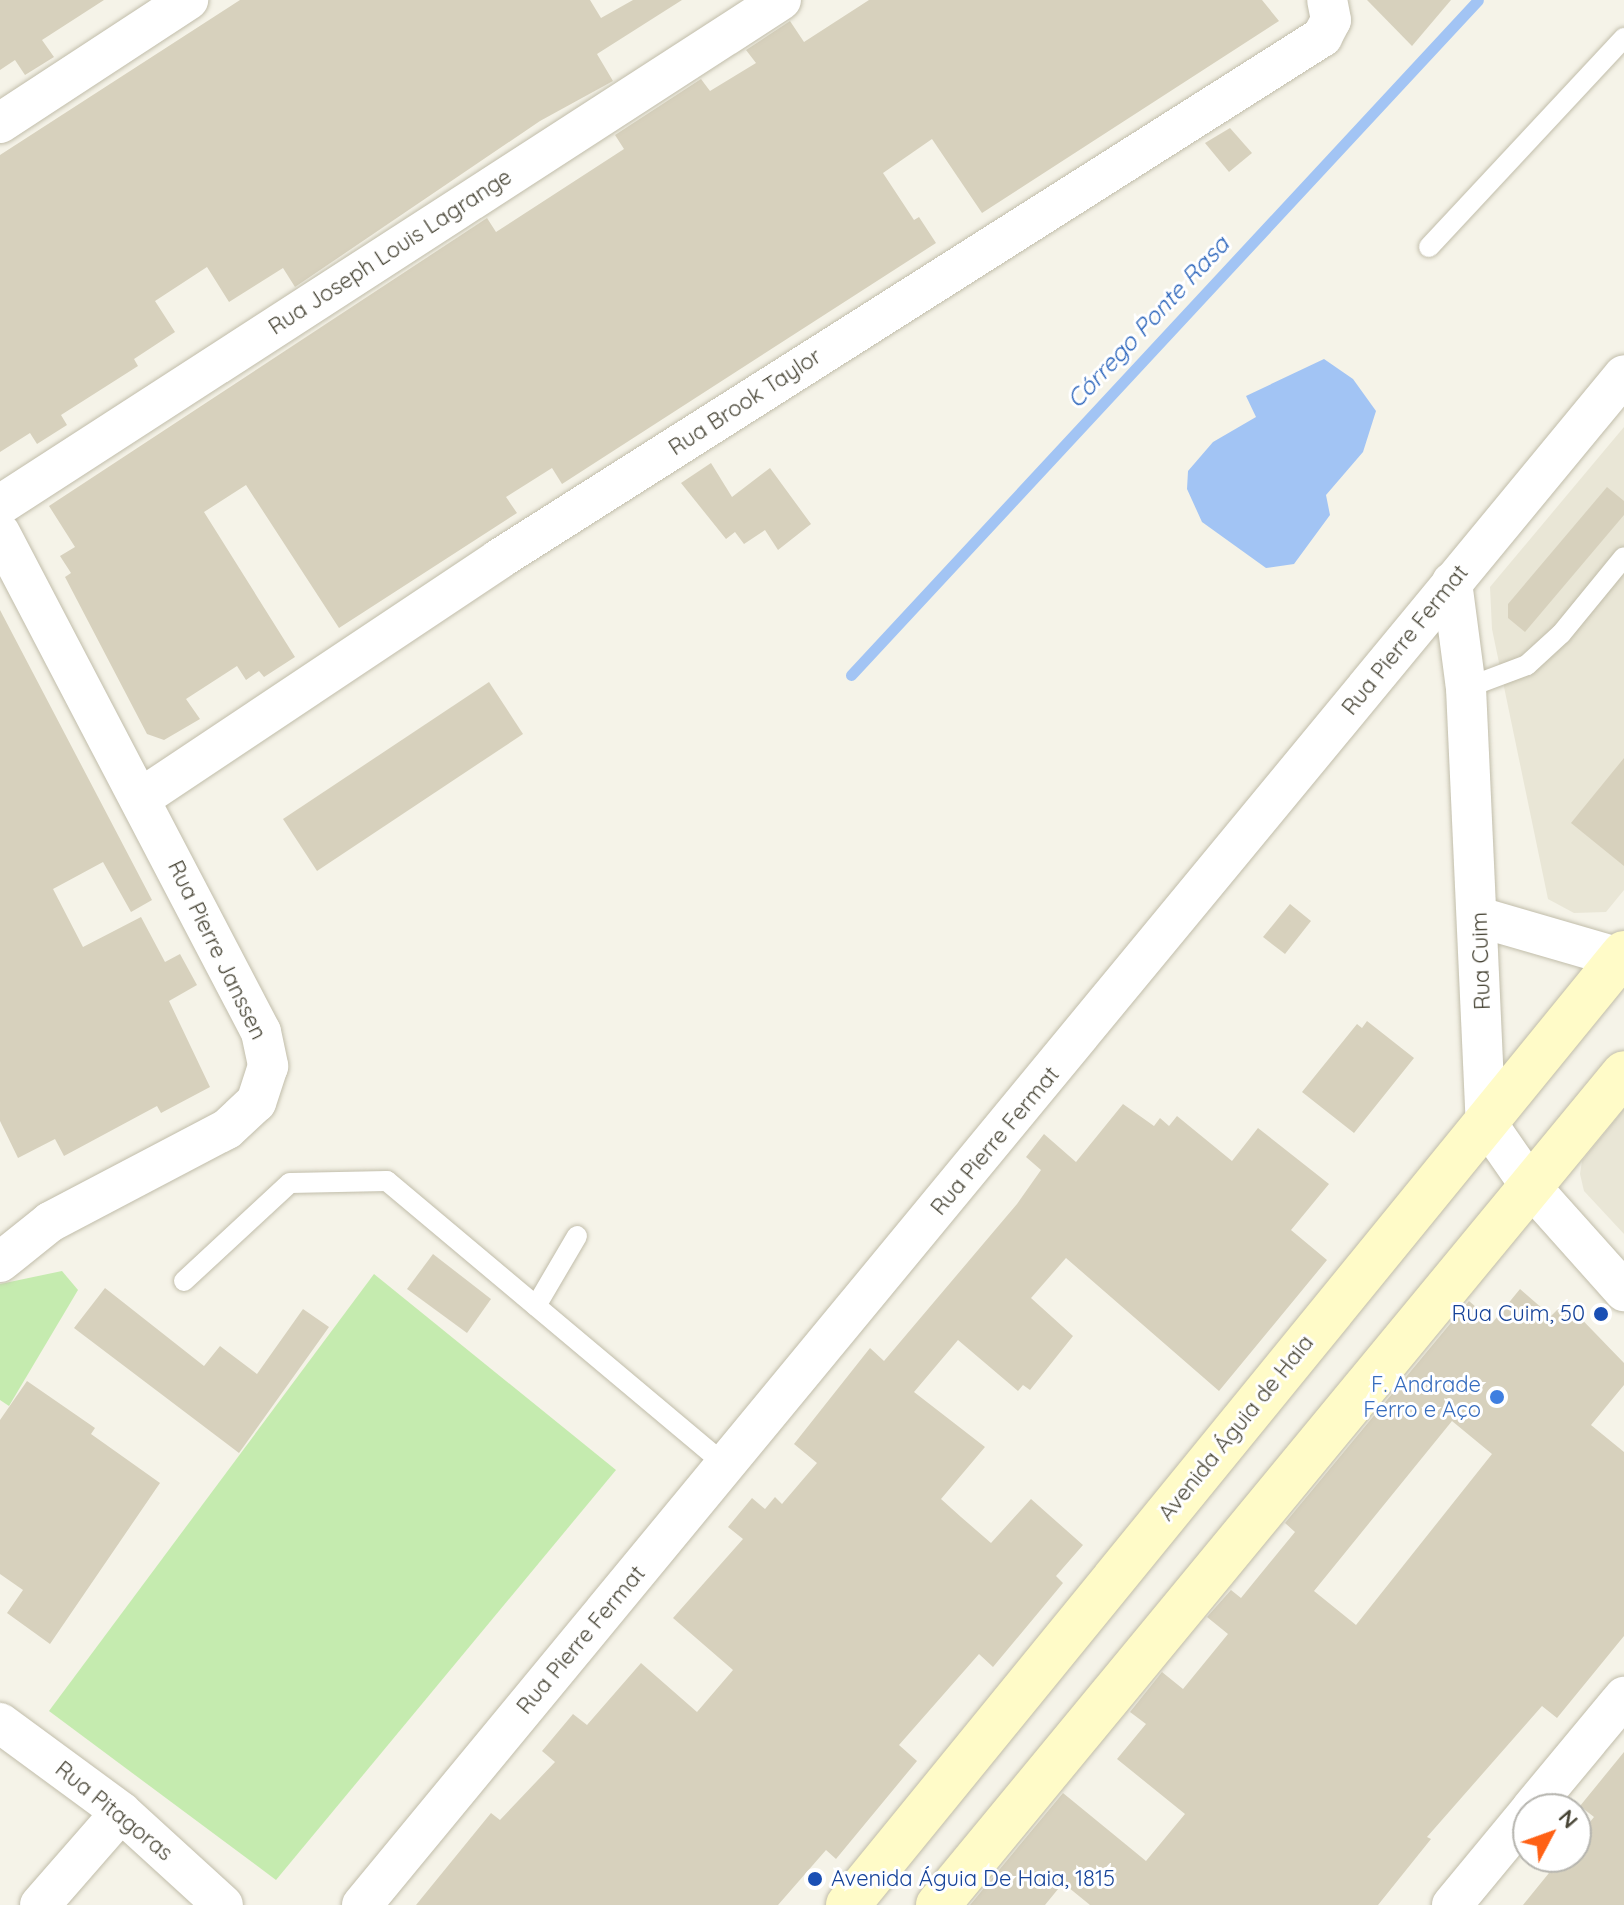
<!DOCTYPE html>
<html>
<head>
<meta charset="utf-8">
<style>
  body { margin:0 }
  #map { position:relative; width:1624px; height:1905px; overflow:hidden; background:#f5f3e8; font-family:Quicksand,sans-serif }
  div>[style] { position:absolute }
  [style*='--x'] { left:calc(var(--x)*1px); top:calc(var(--y)*1px); width:calc(var(--w)*1px); rotate:calc(var(--a)*1deg) }
  .residential>* { inset:0; background:#e9e6d6 }
  .green>* { inset:0; background:#c5ebaf }
  .water>* { inset:0; background:#a2c4f4 }
  .stream>* { height:11px; margin:-5.5px; padding:0 5.5px; transform-origin:5.5px; border-radius:5.5px; background:#a2c4f4 }
  .building>* { inset:0; background:#d7d1bd }
  .roads { filter:drop-shadow(0 0 2px #c1bdaa) drop-shadow(0 0 2px #c1bdaa) }
  .lane>* { height:20px; margin:-10px; padding:0 10px; transform-origin:10px; border-radius:10px; background:#fff }
  .street>* { height:40px; margin:-20px; padding:0 20px; transform-origin:20px; border-radius:20px; background:#fff }
  .secondary>* { height:44px; margin:-22px; padding:0 22px; transform-origin:22px; border-radius:22px; background:#fffbc8 }
  .dots>* { width:22px; height:22px; translate:-50% -50%; box-sizing:border-box; border:4px solid #fff; border-radius:50% }
  span { translate:-50% -50%; white-space:nowrap; text-align:center; line-height:1.15; -webkit-text-stroke:6px #fff; paint-order:stroke }
  .street-label { font-size:22px; color:#484536 }
  .transit-label { font-size:22px; color:#164399 }
  .right { translate:-100% -50%; text-align:right }
  .left { translate:0 -50%; text-align:left }
  .shop-label { font-size:22px; color:#366cbe }
  .water-label { font-size:24px; color:#2963ba; font-style:italic }
  .north { position:absolute; left:1512px; top:1793px; width:80px; height:80px; box-sizing:border-box; background:#fff; border:2px solid #b6b5af; border-radius:50%; rotate:49deg; font-size:22px; font-weight:700; line-height:32px; text-align:center; color:#484536 }
  .north::after { content:''; display:block; margin:auto; width:28px; height:36px; background:#ff6115; clip-path:polygon(50% 0,100% 100%,50% 72%,0 100%) }
</style>
</head>
<body>
<div id="map">
  <div class="residential">
    <i style="clip-path:polygon(1624px 427px,1624px 890px,1606px 912px,1574px 913px,1548px 899px,1492px 629px,1490px 587px)"></i>
    <i style="clip-path:polygon(1624px 1109px,1624px 1234px,1584px 1191px,1580px 1174px,1582px 1161px)"></i>
  </div>
  <div class="green">
    <i style="clip-path:polygon(62px 1271px,78px 1290px,9px 1406px,0 1400px,0 1284px)"></i>
    <i style="clip-path:polygon(374px 1274px,616px 1470px,276px 1880px,49px 1711px)"></i>
  </div>
  <div class="water">
    <i style="clip-path:polygon(1324px 359px,1353px 379px,1376px 411px,1363px 452px,1326px 495px,1330px 515px,1294px 564px,1266px 568px,1202px 522px,1187px 489px,1188px 471px,1213px 442px,1256px 417px,1246px 396px)"></i>
  </div>
  <div class="stream">
    <i style="--x:851;--y:675;--w:921;--a:-47.11"></i>
  </div>
  <div class="building">
    <i style="clip-path:polygon(0 0,104px 0,42px 40px,54px 57px,25px 75px,15px 60px,0 70px)"></i>
    <i style="clip-path:polygon(240px 0,590px 0,601px 18px,633px 0,682px 0,597px 54px,613px 81px,540px 121px,295px 287px,283px 268px,229px 302px,207px 267px,155px 301px,175px 332px,134px 359px,138px 366px,61px 415px,67px 425px,37px 444px,30px 433px,0 452px,0 155px)"></i>
    <i style="clip-path:polygon(869px 0,1262px 0,1279px 21px,982px 213px,932px 139px,883px 173px,914px 220px,919px 217px,936px 243px,562px 484px,552px 468px,506px 497px,517px 513px,339px 628px,246px 485px,204px 512px,295px 657px,264px 677px,259px 671px,246px 680px,237px 666px,186px 699px,200px 719px,164px 740px,147px 734px,65px 577px,71px 573px,60px 556px,75px 547px,49px 506px,487px 218px,496px 232px,624px 149px,615px 135px,701px 79px,710px 91px,756px 63px,746px 50px,790px 21px,804px 42px)"></i>
    <i style="clip-path:polygon(1367px 0,1451px 0,1412px 46px)"></i>
    <i style="clip-path:polygon(1230px 128px,1252px 153px,1229px 172px,1205px 143px)"></i>
    <i style="clip-path:polygon(711px 463px,732px 497px,770px 468px,811px 524px,778px 550px,765px 530px,744px 544px,735px 532px,726px 539px,681px 483px)"></i>
    <i style="clip-path:polygon(1607px 487px,1624px 501px,1624px 515px,1525px 632px,1508px 618px,1508px 604px)"></i>
    <i style="clip-path:polygon(0 610px,152px 900px,131px 912px,103px 862px,53px 889px,83px 947px,141px 917px,165px 962px,180px 954px,197px 985px,169px 1001px,210px 1087px,161px 1113px,157px 1106px,64px 1156px,55px 1139px,18px 1158px,0 1121px)"></i>
    <i style="clip-path:polygon(489px 682px,523px 734px,317px 871px,283px 819px)"></i>
    <i style="clip-path:polygon(1624px 758px,1624px 866px,1571px 823px)"></i>
    <i style="clip-path:polygon(1290px 904px,1311px 921px,1285px 954px,1263px 937px)"></i>
    <i style="clip-path:polygon(1367px 1021px,1414px 1058px,1354px 1133px,1302px 1092px,1357px 1024px,1362px 1028px)"></i>
    <i style="clip-path:polygon(1123px 1104px,1154px 1126px,1160px 1118px,1169px 1126px,1177px 1116px,1232px 1161px,1258px 1128px,1329px 1184px,1291px 1230px,1327px 1260px,1219px 1391px,1066px 1258px,1031px 1298px,1073px 1336px,1030px 1390px,1023px 1385px,1018px 1391px,958px 1340px,914px 1392px,985px 1447px,941px 1499px,961px 1517px,991px 1543px,1031px 1499px,1083px 1545px,1056px 1576px,1063px 1583px,993px 1667px,979px 1654px,899px 1745px,917px 1761px,836px 1859px,826px 1850px,778px 1905px,416px 1905px,491px 1813px,500px 1820px,555px 1762px,542px 1751px,573px 1714px,587px 1725px,641px 1663px,697px 1712px,733px 1670px,673px 1618px,743px 1539px,728px 1527px,752px 1498px,765px 1509px,775px 1497px,782px 1504px,817px 1463px,794px 1444px,870px 1348px,884px 1361px,1017px 1204px,1041px 1170px,1026px 1157px,1044px 1134px,1076px 1162px)"></i>
    <i style="clip-path:polygon(433px 1254px,491px 1299px,467px 1333px,407px 1289px)"></i>
    <i style="clip-path:polygon(105px 1288px,204px 1366px,220px 1346px,257px 1374px,303px 1309px,329px 1327px,239px 1453px,74px 1328px)"></i>
    <i style="clip-path:polygon(evenodd,1520px 1289px,1551px 1316px,1565px 1302px,1624px 1363px,1624px 1385px,1591px 1425px,1624px 1452px,1624px 1636px,1557px 1718px,1542px 1706px,1427px 1837px,1431px 1839px,1378px 1905px,1090px 1905px,1063px 1883px,1045px 1905px,970px 1905px,1063px 1793px,1146px 1861px,1185px 1814px,1117px 1759px,1146px 1724px,1130px 1712px,1162px 1672px,1183px 1689px,1228px 1634px,1207px 1617px,1231px 1590px,1241px 1598px,1295px 1532px,1285px 1523px,1469px 1301px,1493px 1322px,1520px 1289px,1452px 1421px,1492px 1454px,1356px 1625px,1314px 1591px,1452px 1421px)"></i>
    <i style="clip-path:polygon(27px 1381px,95px 1428px,91px 1434px,160px 1483px,50px 1644px,7px 1613px,23px 1590px,0 1574px,0 1420px)"></i>
    <i style="clip-path:polygon(1624px 1752px,1624px 1905px,1523px 1905px,1562px 1857px,1576px 1857px,1576px 1839px,1594px 1817px,1580px 1806px)"></i>
  </div>
  <div class="roads">
    <div class="lane">
      <i style="--x:1429;--y:247;--w:286;--a:-47"></i>
      <i style="--x:1466;--y:688;--w:65;--a:-20.7"></i>
      <i style="--x:1527;--y:665;--w:46;--a:-42.4"></i>
      <i style="--x:1561;--y:634;--w:99;--a:-50.7"></i>
      <i style="--x:184;--y:1281;--w:144;--a:-42.8"></i>
      <i style="--x:290;--y:1183;--w:97;--a:-1.2"></i>
      <i style="--x:387;--y:1181;--w:442;--a:40"></i>
      <i style="--x:536;--y:1306;--w:81;--a:-59.6"></i>
    </div>
    <div class="street">
      <i style="--x:0;--y:123;--w:225;--a:-33.2"></i>
      <i style="--x:0;--y:505;--w:930;--a:-32.89"></i>
      <i style="--x:0;--y:533;--w:563;--a:62.39"></i>
      <i style="--x:261;--y:1032;--w:35;--a:78"></i>
      <i style="--x:268;--y:1066;--w:38;--a:108"></i>
      <i style="--x:256;--y:1102;--w:40;--a:137"></i>
      <i style="--x:227;--y:1129;--w:200;--a:152.3"></i>
      <i style="--x:50;--y:1222;--w:64;--a:141.3"></i>
      <i style="--x:1452;--y:582;--w:107;--a:82.5"></i>
      <i style="--x:1466;--y:688;--w:434;--a:87.4"></i>
      <i style="--x:1486;--y:1122;--w:79;--a:55.3"></i>
      <i style="--x:1531;--y:1187;--w:140;--a:48.2"></i>
      <i style="--x:141;--y:798;--w:430;--a:-33.7"></i>
      <i style="--x:499;--y:559;--w:975;--a:-32.39"></i>
      <i style="--x:1322;--y:37;--w:19;--a:-62"></i>
      <i style="--x:1331;--y:20;--w:20;--a:-101"></i>
      <i style="--x:1479;--y:917;--w:147;--a:16.2"></i>
      <i style="--x:0;--y:1723;--w:150;--a:36.3"></i>
      <i style="--x:121;--y:1812;--w:138;--a:42.4"></i>
      <i style="--x:1531;--y:1809;--w:146;--a:-50.3"></i>
      <i style="--x:40;--y:1905;--w:123;--a:-48.9"></i>
      <i style="--x:362;--y:1905;--w:1983;--a:-50.48"></i>
      <i style="--x:1452;--y:1905;--w:119;--a:-50.4"></i>
    </div>
    <div class="secondary">
      <i style="--x:848;--y:1905;--w:1228;--a:-50.82"></i>
      <i style="--x:938;--y:1905;--w:1078;--a:-50.49"></i>
    </div>
  </div>
  <div class="dots">
    <i style="left:1601px;top:1314px;background:#1a4fb4"></i>
    <i style="left:1497px;top:1397px;background:#3f7fe0"></i>
    <i style="left:815px;top:1879px;background:#1a4fb4"></i>
  </div>
  <div class="street-label">
    <span style="left:390px;top:252px;rotate:-33deg">Rua Joseph Louis Lagrange</span>
    <span style="left:745px;top:402px;rotate:-33deg">Rua Brook Taylor</span>
    <span style="left:1405px;top:640px;rotate:-51deg">Rua Pierre Fermat</span>
    <span style="left:217px;top:950px;rotate:64deg">Rua Pierre Janssen</span>
    <span style="left:1481px;top:961px;rotate:-92deg">Rua Cuim</span>
    <span style="left:995px;top:1141px;rotate:-50deg">Rua Pierre Fermat</span>
    <span style="left:1236px;top:1428px;rotate:-51deg">Avenida Águia de Haia</span>
    <span style="left:581px;top:1640px;rotate:-50deg">Rua Pierre Fermat</span>
    <span style="left:114px;top:1811px;rotate:39deg">Rua Pitagoras</span>
  </div>
  <div class="transit-label">
    <span class="right" style="left:1585px;top:1314px">Rua Cuim, 50</span>
    <span class="left" style="left:831px;top:1879px">Avenida Águia De Haia, 1815</span>
  </div>
  <div class="shop-label">
    <span class="right" style="left:1481px;top:1397px">F. Andrade<br>Ferro e Aço</span>
  </div>
  <div class="water-label">
    <span style="left:1148px;top:322px;rotate:-47deg">Córrego Ponte Rasa</span>
  </div>
  <div class="north">N</div>
</div>
</body>
</html>
